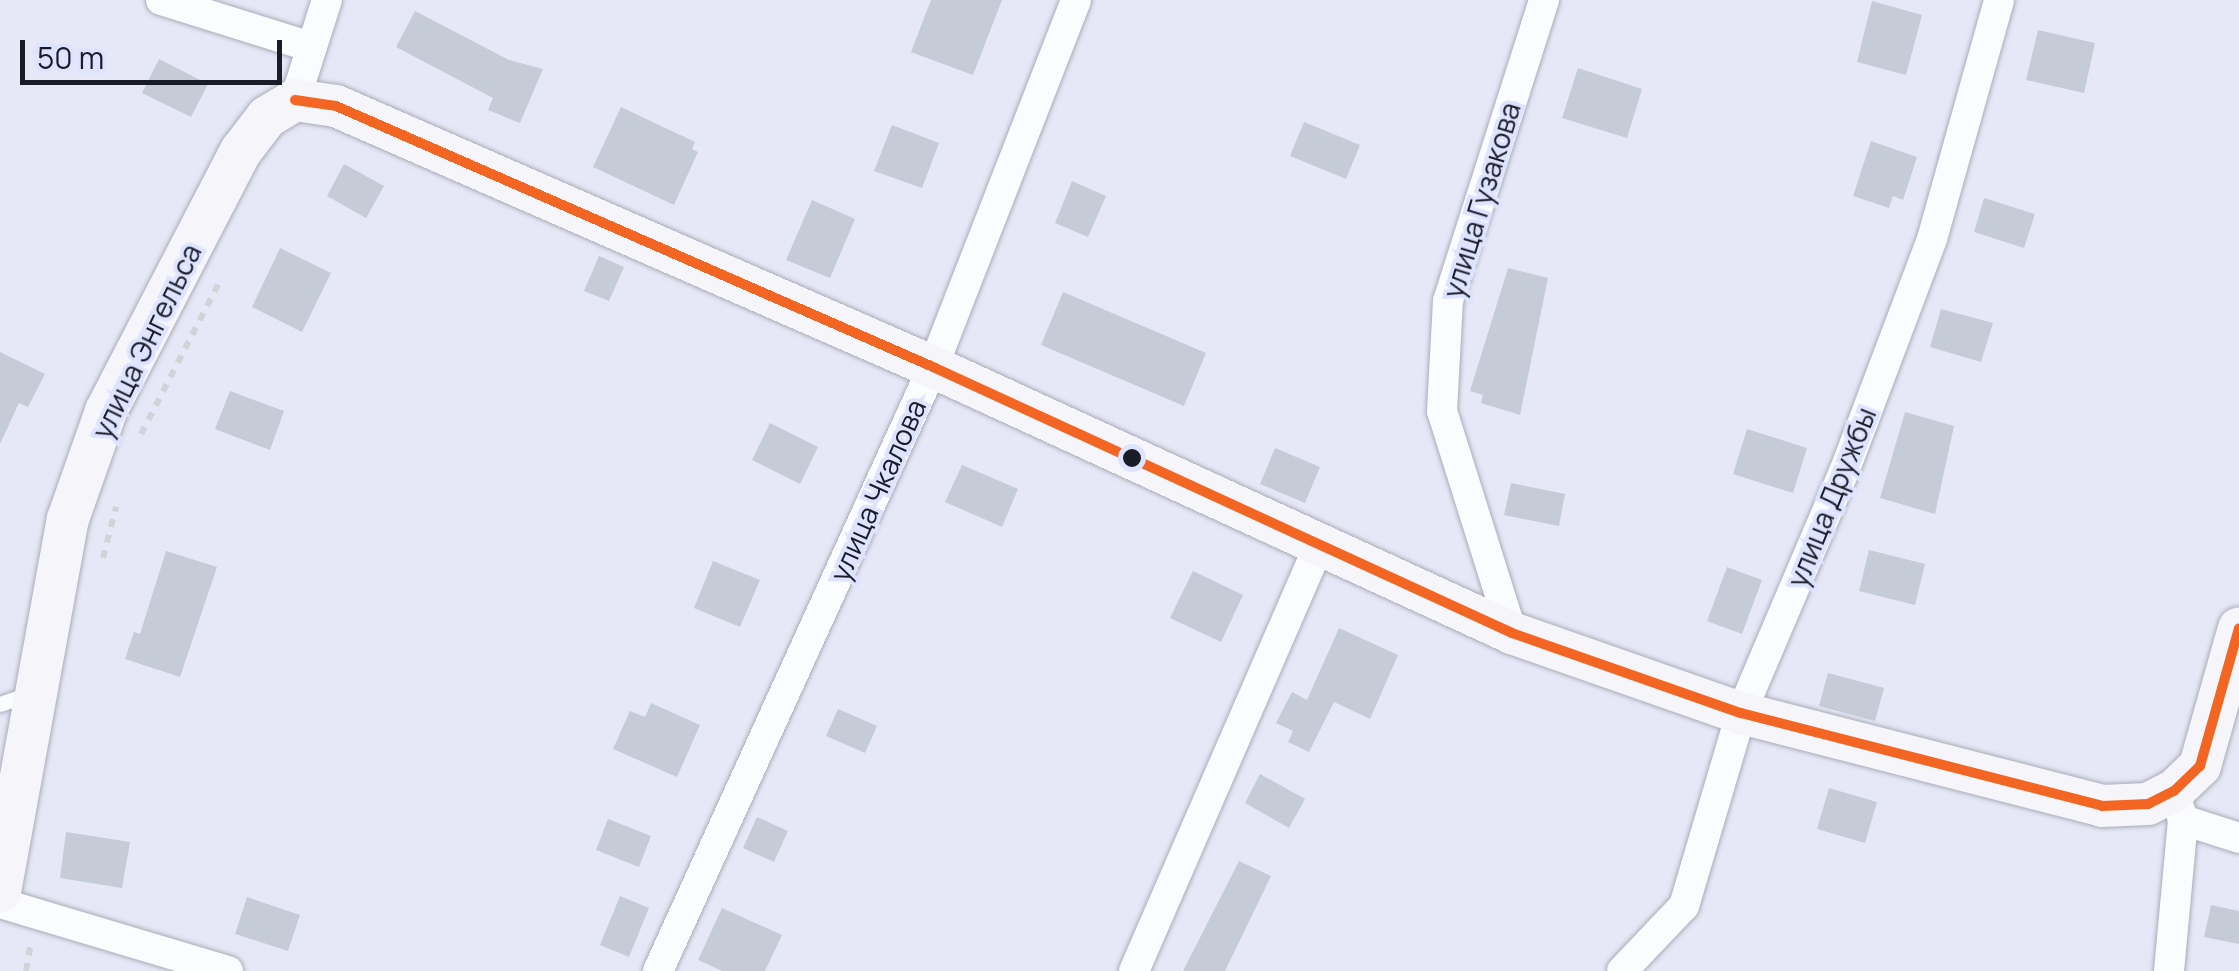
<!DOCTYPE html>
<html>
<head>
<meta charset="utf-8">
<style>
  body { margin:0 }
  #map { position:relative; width:2239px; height:971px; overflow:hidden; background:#e6e8f7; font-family:Manrope,sans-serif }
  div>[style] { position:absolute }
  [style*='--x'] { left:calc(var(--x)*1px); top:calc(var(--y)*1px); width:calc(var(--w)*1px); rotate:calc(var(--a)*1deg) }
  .building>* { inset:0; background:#c6cbd8 }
  .path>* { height:6px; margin-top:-3px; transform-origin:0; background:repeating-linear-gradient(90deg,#d2d2d7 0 8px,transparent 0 16px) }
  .roads { filter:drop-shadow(0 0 2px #aaacb8) drop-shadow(0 0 2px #aaacb8) }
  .service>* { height:15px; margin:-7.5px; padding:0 7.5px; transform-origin:7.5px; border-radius:7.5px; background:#fbfcfe }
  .minor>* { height:30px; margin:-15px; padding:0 15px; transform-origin:15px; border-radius:15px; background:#fbfcfe }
  .secondary>* { height:42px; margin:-21px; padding:0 21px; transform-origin:21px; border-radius:21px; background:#f6f6fa }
  .bus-1>* { height:10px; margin:-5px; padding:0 5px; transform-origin:5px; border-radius:5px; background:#f26522 }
  .dots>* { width:28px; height:28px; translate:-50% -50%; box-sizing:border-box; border:5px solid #dee3ff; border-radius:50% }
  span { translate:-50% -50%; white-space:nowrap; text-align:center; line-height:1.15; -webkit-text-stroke:8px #dee3ff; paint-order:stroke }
  .street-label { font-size:28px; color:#191b27 }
  .scale { position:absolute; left:20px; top:40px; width:262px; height:45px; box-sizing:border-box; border:5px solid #191b27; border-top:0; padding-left:12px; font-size:30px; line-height:35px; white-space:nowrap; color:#191b27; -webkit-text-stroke:8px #dee3ff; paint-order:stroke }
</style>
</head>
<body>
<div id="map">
  <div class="building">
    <i style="clip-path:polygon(931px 0,1002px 0,973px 75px,911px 52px)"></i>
    <i style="clip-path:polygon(1872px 1px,1922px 15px,1906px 75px,1857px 62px)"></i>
    <i style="clip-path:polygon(415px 11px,509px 60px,543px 69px,520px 123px,488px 110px,493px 98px,396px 47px)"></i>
    <i style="clip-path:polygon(2038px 30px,2095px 43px,2084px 93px,2026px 80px)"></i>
    <i style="clip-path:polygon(159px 59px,208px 84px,191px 117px,142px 93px)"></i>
    <i style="clip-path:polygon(1578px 68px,1642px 89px,1627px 138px,1562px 118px)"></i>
    <i style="clip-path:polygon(621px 107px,695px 142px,692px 149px,698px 152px,674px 205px,593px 167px)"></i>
    <i style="clip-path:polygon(1304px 122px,1360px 145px,1346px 179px,1290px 156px)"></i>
    <i style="clip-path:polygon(892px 125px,939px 143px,922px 188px,874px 171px)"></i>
    <i style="clip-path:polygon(1871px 141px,1917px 157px,1903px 200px,1893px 196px,1889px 208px,1853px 196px)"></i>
    <i style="clip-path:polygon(344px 164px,384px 186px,366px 218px,327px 196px)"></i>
    <i style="clip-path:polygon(1072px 181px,1106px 196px,1088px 237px,1055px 223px)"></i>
    <i style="clip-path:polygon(1984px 198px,2035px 214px,2024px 248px,1974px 232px)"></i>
    <i style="clip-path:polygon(812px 200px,855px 219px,830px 278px,786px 260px)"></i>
    <i style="clip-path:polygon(280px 248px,331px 273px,302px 332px,252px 307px)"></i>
    <i style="clip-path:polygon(599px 256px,624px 267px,609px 301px,584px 291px)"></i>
    <i style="clip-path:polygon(1508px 268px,1548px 278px,1520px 415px,1481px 403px,1483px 395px,1470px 391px)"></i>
    <i style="clip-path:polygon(1063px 292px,1206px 353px,1184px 406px,1041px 345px)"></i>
    <i style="clip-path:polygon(1941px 309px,1993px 323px,1981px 362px,1930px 347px)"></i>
    <i style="clip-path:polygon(0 352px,45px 374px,28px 407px,19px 403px,0 444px)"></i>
    <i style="clip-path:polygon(230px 391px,284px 411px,270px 450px,215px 429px)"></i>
    <i style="clip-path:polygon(1905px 412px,1954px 426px,1935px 514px,1880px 498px)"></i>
    <i style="clip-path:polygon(770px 423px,818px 447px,800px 484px,752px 460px)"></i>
    <i style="clip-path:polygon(1747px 429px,1807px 448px,1793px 493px,1733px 474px)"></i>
    <i style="clip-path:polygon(1275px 448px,1320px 467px,1305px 503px,1260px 484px)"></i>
    <i style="clip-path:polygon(962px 465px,1018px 489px,1002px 527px,945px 502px)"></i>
    <i style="clip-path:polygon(1511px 483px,1565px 494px,1559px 526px,1504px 515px)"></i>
    <i style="clip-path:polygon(1869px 550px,1925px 564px,1915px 605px,1859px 591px)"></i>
    <i style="clip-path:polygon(166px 551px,217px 567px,180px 677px,125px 659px,134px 632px,140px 634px)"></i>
    <i style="clip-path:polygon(713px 561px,760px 580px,740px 627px,694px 608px)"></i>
    <i style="clip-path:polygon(1727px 567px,1762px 580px,1742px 634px,1707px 621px)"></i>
    <i style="clip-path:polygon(1193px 571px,1243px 595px,1221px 642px,1170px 618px)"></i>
    <i style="clip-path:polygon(1339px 628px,1398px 655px,1370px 719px,1334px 702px,1309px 752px,1288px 742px,1293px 731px,1276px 723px,1292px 692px,1307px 700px)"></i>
    <i style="clip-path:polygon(1828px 673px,1884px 688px,1875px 721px,1819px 706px)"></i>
    <i style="clip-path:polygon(651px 703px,700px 725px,677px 777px,613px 749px,630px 711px,645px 717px)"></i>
    <i style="clip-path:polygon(838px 709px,877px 726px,865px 753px,826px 736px)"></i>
    <i style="clip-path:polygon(1260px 774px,1305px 799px,1289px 828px,1245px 803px)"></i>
    <i style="clip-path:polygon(1829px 788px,1877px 802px,1865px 843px,1817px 829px)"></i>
    <i style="clip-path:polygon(757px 817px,788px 831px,774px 862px,743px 848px)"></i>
    <i style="clip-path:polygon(608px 819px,651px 836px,639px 867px,596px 850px)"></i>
    <i style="clip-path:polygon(66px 832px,130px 842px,122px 888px,60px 878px)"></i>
    <i style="clip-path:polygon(1239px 861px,1271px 876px,1225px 971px,1183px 971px)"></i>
    <i style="clip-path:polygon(620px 896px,649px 908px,629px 957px,600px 945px)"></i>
    <i style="clip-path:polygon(247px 897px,300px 915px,288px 951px,235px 934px)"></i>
    <i style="clip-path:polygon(2211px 905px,2239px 911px,2239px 944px,2204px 937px)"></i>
    <i style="clip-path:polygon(722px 908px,782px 935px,765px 971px,722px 971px,698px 960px)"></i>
  </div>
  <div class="path">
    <i style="--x:141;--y:434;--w:168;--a:-62.7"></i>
    <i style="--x:103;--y:558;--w:53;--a:-75.7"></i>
    <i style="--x:26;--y:971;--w:28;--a:-80"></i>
  </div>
  <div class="roads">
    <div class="service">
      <i style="--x:0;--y:704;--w:31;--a:-19"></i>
    </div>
    <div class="minor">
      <i style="--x:161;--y:0;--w:154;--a:17.4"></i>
      <i style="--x:295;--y:100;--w:105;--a:-72.3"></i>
      <i style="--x:1512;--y:633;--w:233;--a:-107.5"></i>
      <i style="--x:1442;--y:411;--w:110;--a:-86.9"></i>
      <i style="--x:1448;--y:301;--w:316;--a:-72.3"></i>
      <i style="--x:2183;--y:820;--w:59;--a:17.8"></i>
      <i style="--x:0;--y:903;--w:238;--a:16.6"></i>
      <i style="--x:658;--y:971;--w:664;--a:-65.52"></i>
      <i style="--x:933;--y:367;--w:394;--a:-68.7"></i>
      <i style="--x:1134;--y:971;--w:462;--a:-66.5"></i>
      <i style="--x:1622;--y:971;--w:90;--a:-46.4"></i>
      <i style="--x:1684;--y:906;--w:201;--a:-73.5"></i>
      <i style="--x:1741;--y:713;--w:262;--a:-66.9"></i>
      <i style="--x:1844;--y:472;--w:249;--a:-69.3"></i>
      <i style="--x:1932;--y:239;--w:248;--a:-74.3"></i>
      <i style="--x:2169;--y:971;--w:152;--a:-84.7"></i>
      <i style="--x:2183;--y:820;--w:30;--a:-107"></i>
    </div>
    <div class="secondary">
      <i style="--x:0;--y:892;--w:379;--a:-79.7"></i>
      <i style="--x:68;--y:519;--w:114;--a:-70.6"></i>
      <i style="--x:106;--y:411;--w:293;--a:-62.6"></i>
      <i style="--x:241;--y:151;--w:43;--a:-52.6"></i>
      <i style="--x:267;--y:117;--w:33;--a:-31"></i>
      <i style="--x:295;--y:100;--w:41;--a:8.3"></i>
      <i style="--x:336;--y:106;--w:652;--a:23.61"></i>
      <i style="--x:933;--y:367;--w:637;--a:24.67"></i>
      <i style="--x:1512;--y:633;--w:243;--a:19.3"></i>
      <i style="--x:1741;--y:713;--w:373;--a:14.4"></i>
      <i style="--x:2102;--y:806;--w:46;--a:-2.5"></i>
      <i style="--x:2148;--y:804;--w:29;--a:-27"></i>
      <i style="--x:2174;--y:791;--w:36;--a:-44"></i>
      <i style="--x:2200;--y:766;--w:143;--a:-74.2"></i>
    </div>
  </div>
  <div class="bus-1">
    <i style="--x:295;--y:100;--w:41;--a:8.3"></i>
    <i style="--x:336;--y:106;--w:652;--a:23.61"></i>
    <i style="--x:933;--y:367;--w:637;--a:24.67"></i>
    <i style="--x:1512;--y:633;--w:243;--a:19.3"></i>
    <i style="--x:1741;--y:713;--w:373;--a:14.4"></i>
    <i style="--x:2102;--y:806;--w:46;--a:-2.5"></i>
    <i style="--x:2148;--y:804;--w:29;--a:-27"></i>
    <i style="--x:2174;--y:791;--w:36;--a:-44"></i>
    <i style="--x:2200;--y:766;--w:143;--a:-74.2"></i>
  </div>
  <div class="dots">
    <i style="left:1132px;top:458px;background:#191b27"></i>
  </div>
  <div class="street-label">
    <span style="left:1481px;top:200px;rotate:-73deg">улица Гузакова</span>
    <span style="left:146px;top:341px;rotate:-64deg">улица Энгельса</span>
    <span style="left:877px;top:490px;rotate:-66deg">улица Чкалова</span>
    <span style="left:1831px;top:497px;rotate:-68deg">улица Дружбы</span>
  </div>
  <div class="scale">50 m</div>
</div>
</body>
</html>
